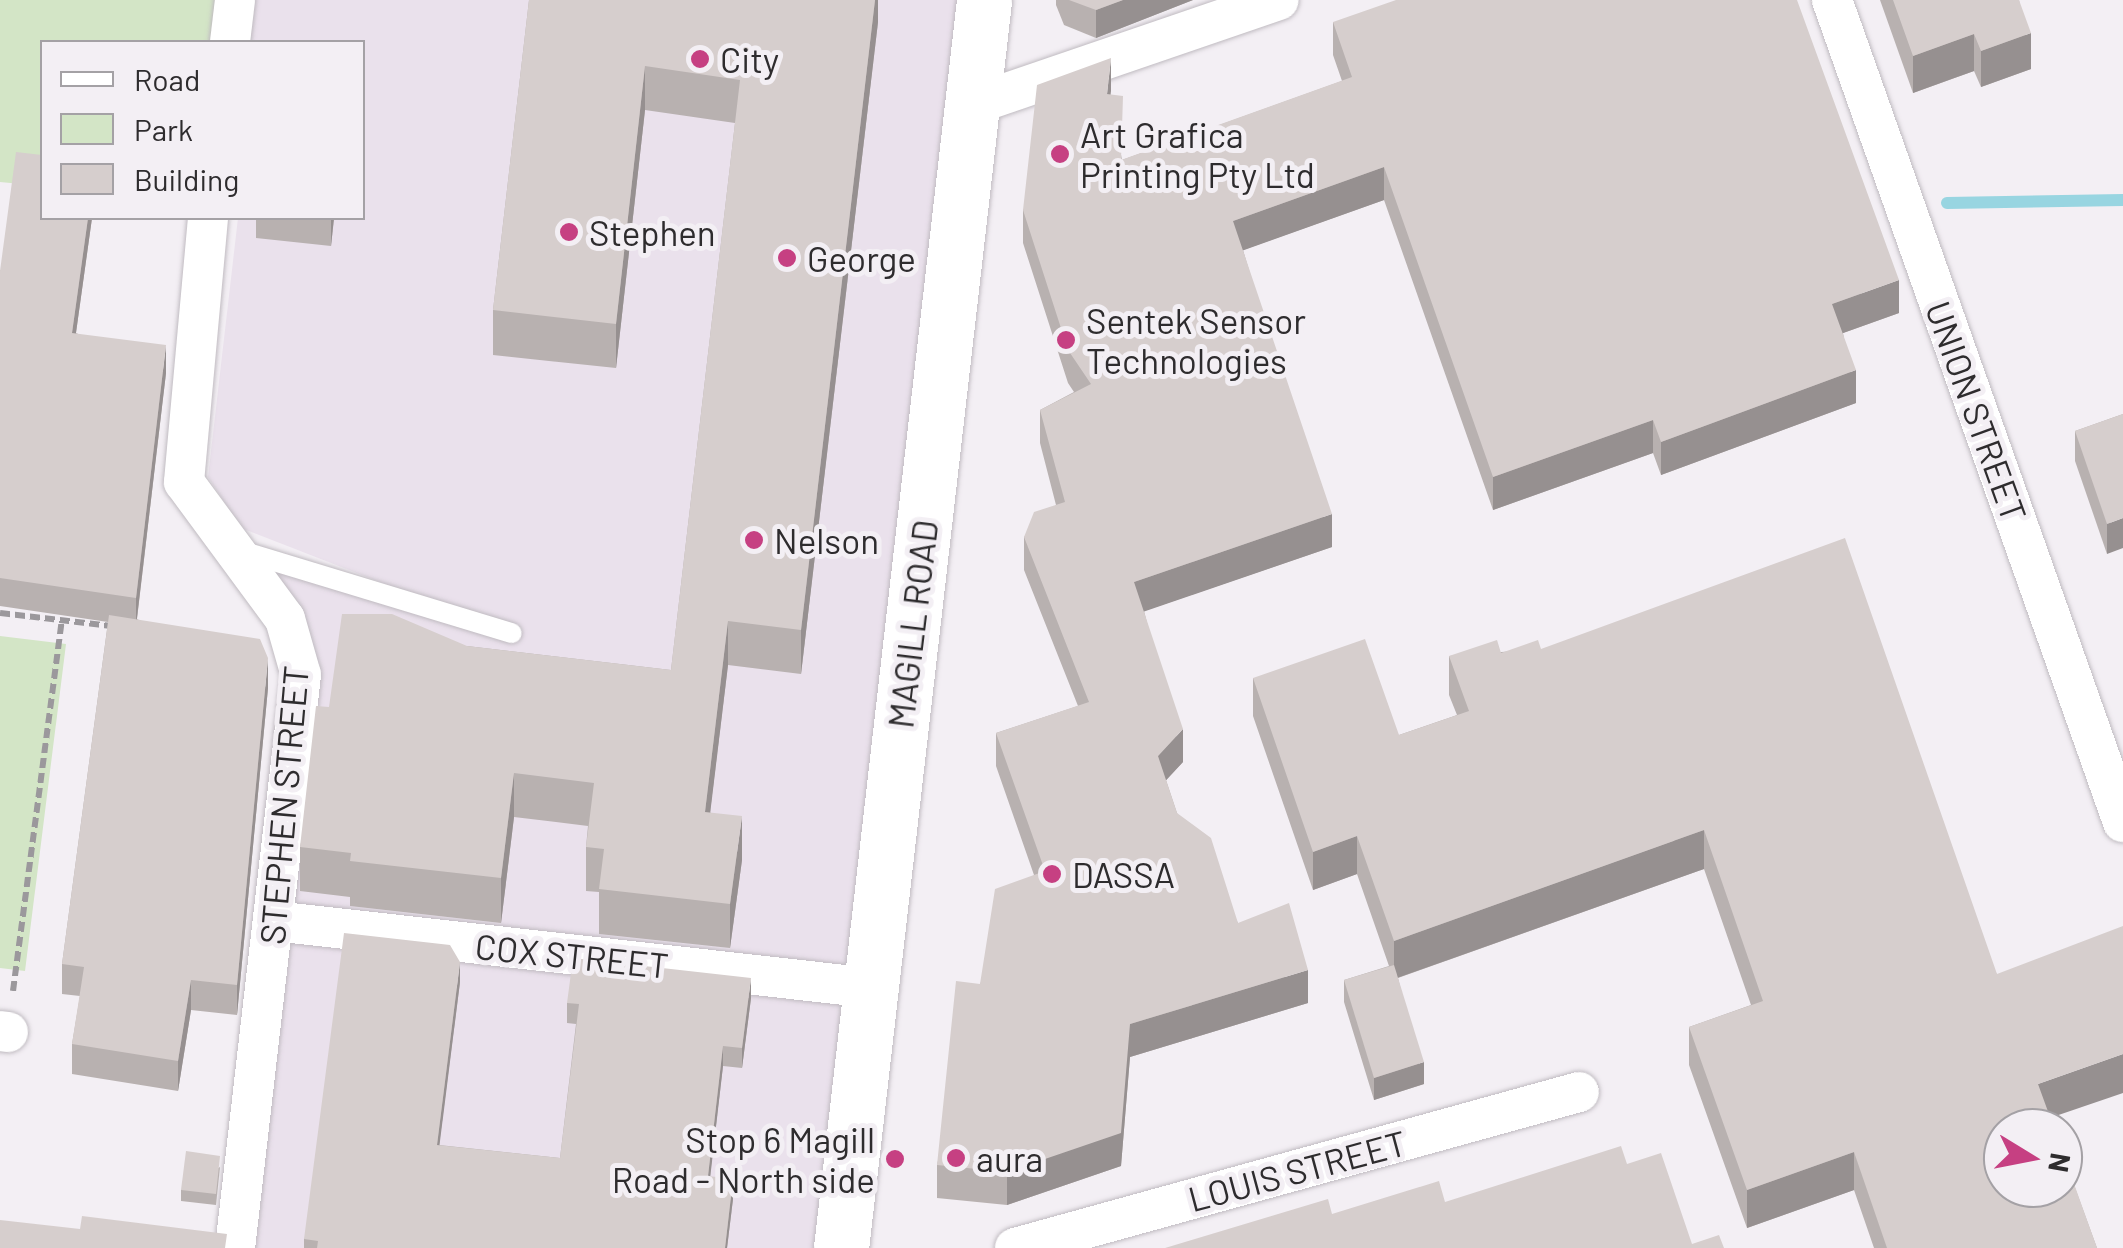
<!DOCTYPE html>
<html>
<head>
<meta charset="utf-8">
<style>
  body { margin:0 }
  #map { position:relative; width:2123px; height:1248px; overflow:hidden; background:#f3eff4; font-family:Barlow,sans-serif }
  div>[style] { position:absolute }
  [style*='--x'] { left:calc(var(--x)*1px); top:calc(var(--y)*1px); width:calc(var(--w)*1px); rotate:calc(var(--a)*1deg) }
  .built>* { inset:0; background:#eae1ec }
  .green>* { inset:0; background:#d3e5c6 }
  .stream>* { height:12px; margin:-6px; padding:0 6px; transform-origin:6px; border-radius:6px; background:#98d5e1 }
  .path>* { height:6px; margin-top:-3px; transform-origin:0; background:repeating-linear-gradient(90deg,#9b989c 0 10px,transparent 0 15px) }
  .roads { filter:drop-shadow(0 0 2px #c0bbc1) drop-shadow(0 0 2px #c0bbc1) }
  .lane>* { height:20px; margin:-10px; padding:0 10px; transform-origin:10px; border-radius:10px; background:#fff }
  .street>* { height:40px; margin:-20px; padding:0 20px; transform-origin:20px; border-radius:20px; background:#fff }
  .secondary>* { height:55px; margin:-27.5px; padding:0 27.5px; transform-origin:27.5px; border-radius:27.5px; background:#fff }
  .wall>* { inset:0; background:#b8b1b0 }
  .shaded-wall>* { inset:0; background:#969090 }
  .building>* { inset:0; background:#d6cecd }
  .dots>* { width:28px; height:28px; translate:-50% -50%; box-sizing:border-box; border:5px solid #f3eff4; border-radius:50% }
  span { translate:-50% -50%; white-space:nowrap; text-align:center; line-height:1.15; -webkit-text-stroke:10px #f3eff4; paint-order:stroke }
  .poi-label { font-size:35px; color:#2e2c2e }
  .left { translate:0 -50%; text-align:left }
  .right { translate:-100% -50%; text-align:right }
  .street-label { font-size:35px; color:#2e2c2e }
  .legend { position:absolute; left:40px; top:40px; width:325px; height:180px; box-sizing:border-box; background:#f3eff4; border:2px solid #a4a1a5; margin:0; padding:12px 18px; list-style:none; font-size:30px; color:#2e2c2e }
  .legend li { display:flex; align-items:center; gap:20px; height:50px }
  .legend b { width:50px; border:2px solid #a4a1a5 }
  .north { position:absolute; left:1983px; top:1108px; width:100px; height:100px; box-sizing:border-box; background:#f3eff4; border:2px solid #a4a1a5; border-radius:50%; rotate:100deg; font-size:28px; font-weight:700; line-height:40px; text-align:center; color:#2e2c2e }
  .north::after { content:''; display:block; margin:auto; width:35px; height:45px; background:#c64082; clip-path:polygon(50% 0,100% 100%,50% 72%,0 100%) }
</style>
</head>
<body>
<div id="map">
  <div class="built">
    <i style="clip-path:polygon(235px 0,984px 0,841px 1248px,235px 1248px,301px 675px,231px 548px,475px 619px,241px 528px,208px 477px,238px 218px,362px 218px,362px 42px,230px 42px)"></i>
  </div>
  <div class="green">
    <i style="clip-path:polygon(0 0,235px 0,230px 42px,42px 42px,42px 186px,0 182px)"></i>
    <i style="clip-path:polygon(0 636px,66px 644px,25px 971px,0 968px)"></i>
  </div>
  <div class="stream">
    <i style="--x:1947;--y:203;--w:176;--a:-1"></i>
  </div>
  <div class="path">
    <i style="--x:0;--y:613;--w:112;--a:6.7"></i>
    <i style="--x:13;--y:991;--w:374;--a:-82.5"></i>
  </div>
  <div class="roads">
    <div class="lane">
      <i style="--x:238;--y:550;--w:286;--a:16.9"></i>
    </div>
    <div class="street">
      <i style="--x:1832;--y:0;--w:872;--a:70.51"></i>
      <i style="--x:230;--y:42;--w:42;--a:-83.2"></i>
      <i style="--x:972;--y:105;--w:324;--a:-18.9"></i>
      <i style="--x:208;--y:218;--w:265;--a:95.2"></i>
      <i style="--x:184;--y:482;--w:170;--a:53.6"></i>
      <i style="--x:285;--y:619;--w:58;--a:74.1"></i>
      <i style="--x:301;--y:675;--w:577;--a:96.57"></i>
      <i style="--x:274;--y:921;--w:601;--a:6.4"></i>
      <i style="--x:0;--y:1031;--w:8;--a:7"></i>
      <i style="--x:1015;--y:1248;--w:585;--a:-15.46"></i>
    </div>
    <div class="secondary">
      <i style="--x:841;--y:1248;--w:1256;--a:-83.46"></i>
    </div>
  </div>
  <div class="wall">
    <i style="clip-path:polygon(529px 0,878px 0,878px 22px,801px 674px,728px 665px,710px 812px,742px 860px,730px 948px,599px 934px,599px 892px,586px 891px,586px 847px,588px 826px,514px 817px,501px 923px,350px 906px,350px 897px,300px 891px,300px 847px,329px 707px,467px 646px,671px 670px,735px 123px,645px 110px,616px 368px,493px 355px,493px 310px)"></i>
    <i style="clip-path:polygon(1056px 0,1193px 0,1096px 38px,1064px 25px,1056px 5px)"></i>
    <i style="clip-path:polygon(1880px 0,2019px 0,2031px 69px,1981px 87px,1974px 71px,1913px 93px)"></i>
    <i style="clip-path:polygon(1333px 22px,1899px 313px,1843px 333px,1856px 403px,1661px 475px,1653px 453px,1493px 510px,1384px 200px,1243px 250px,1332px 547px,1144px 611px,1183px 762px,1166px 780px,1177px 813px,1238px 923px,1308px 1003px,1130px 1057px,1121px 1166px,1007px 1205px,937px 1198px,937px 1165px,980px 984px,1034px 875px,996px 766px,996px 733px,1078px 706px,1024px 570px,1024px 537px,1056px 505px,1040px 443px,1040px 410px,1074px 392px,1068px 383px,1023px 243px,1023px 210px,1110px 95px,1122px 160px,1342px 81px,1333px 55px)"></i>
    <i style="clip-path:polygon(42px 218px,92px 218px,76px 333px,166px 373px,137px 619px,268px 688px,237px 1015px,191px 1010px,178px 1091px,72px 1074px,72px 1044px,80px 996px,62px 994px,62px 964px,108px 622px,0 606px,0 271px)"></i>
    <i style="clip-path:polygon(256px 218px,334px 218px,331px 246px,256px 238px)"></i>
    <i style="clip-path:polygon(2123px 414px,2107px 554px,2075px 461px,2075px 431px)"></i>
    <i style="clip-path:polygon(1541px 649px,1997px 974px,2097px 1248px,1874px 1248px,1854px 1190px,1747px 1228px,1689px 1065px,1689px 1027px,1751px 1005px,1704px 869px,1398px 978px,1424px 1084px,1374px 1100px,1344px 1002px,1344px 980px,1389px 966px,1357px 874px,1313px 890px,1253px 716px,1253px 678px,1399px 735px,1457px 715px,1449px 695px,1449px 656px)"></i>
    <i style="clip-path:polygon(460px 982px,439px 1145px,560px 1158px,576px 1024px,567px 1023px,567px 1003px,751px 998px,742px 1068px,723px 1066px,710px 1176px,733px 1199px,727px 1248px,304px 1248px,304px 1239px)"></i>
    <i style="clip-path:polygon(220px 1167px,216px 1205px,181px 1201px,181px 1190px)"></i>
  </div>
  <div class="shaded-wall">
    <i style="clip-path:polygon(875px 0,878px 0,878px 22px,801px 674px,801px 630px)"></i>
    <i style="clip-path:polygon(1123px 0,1193px 0,1096px 38px,1096px 10px)"></i>
    <i style="clip-path:polygon(2031px 33px,2031px 69px,1981px 87px,1981px 51px)"></i>
    <i style="clip-path:polygon(1974px 34px,1974px 71px,1913px 93px,1913px 56px)"></i>
    <i style="clip-path:polygon(1111px 58px,1111px 91px,1107px 127px,1107px 94px)"></i>
    <i style="clip-path:polygon(645px 66px,645px 110px,616px 368px,616px 324px)"></i>
    <i style="clip-path:polygon(1384px 167px,1384px 200px,1233px 254px,1233px 221px)"></i>
    <i style="clip-path:polygon(88px 218px,92px 218px,72px 361px,72px 333px)"></i>
    <i style="clip-path:polygon(331px 218px,334px 218px,331px 246px)"></i>
    <i style="clip-path:polygon(1899px 280px,1899px 313px,1832px 337px,1832px 304px)"></i>
    <i style="clip-path:polygon(166px 345px,166px 373px,136px 626px,136px 598px)"></i>
    <i style="clip-path:polygon(1856px 370px,1856px 403px,1661px 475px,1661px 442px)"></i>
    <i style="clip-path:polygon(1653px 420px,1653px 453px,1493px 510px,1493px 477px)"></i>
    <i style="clip-path:polygon(1332px 514px,1332px 547px,1134px 615px,1134px 582px)"></i>
    <i style="clip-path:polygon(2123px 518px,2123px 548px,2107px 554px,2107px 524px)"></i>
    <i style="clip-path:polygon(728px 621px,728px 665px,705px 856px,705px 812px)"></i>
    <i style="clip-path:polygon(268px 658px,268px 688px,237px 1015px,237px 985px)"></i>
    <i style="clip-path:polygon(1183px 729px,1183px 762px,1158px 789px,1158px 756px)"></i>
    <i style="clip-path:polygon(514px 773px,514px 817px,501px 923px,501px 878px)"></i>
    <i style="clip-path:polygon(742px 816px,742px 860px,730px 948px,730px 904px)"></i>
    <i style="clip-path:polygon(1704px 830px,1704px 869px,1394px 979px,1394px 941px)"></i>
    <i style="clip-path:polygon(1357px 836px,1357px 874px,1313px 890px,1313px 852px)"></i>
    <i style="clip-path:polygon(460px 962px,460px 982px,437px 1165px,437px 1145px)"></i>
    <i style="clip-path:polygon(1308px 970px,1308px 1003px,1130px 1057px,1121px 1166px,1007px 1205px,1007px 1172px,1130px 1024px)"></i>
    <i style="clip-path:polygon(751px 978px,751px 998px,742px 1068px,742px 1048px)"></i>
    <i style="clip-path:polygon(191px 980px,191px 1010px,178px 1091px,178px 1061px)"></i>
    <i style="clip-path:polygon(723px 1046px,723px 1066px,708px 1196px,708px 1176px)"></i>
    <i style="clip-path:polygon(2123px 1054px,2123px 1093px,2038px 1122px,2038px 1084px)"></i>
    <i style="clip-path:polygon(1424px 1062px,1424px 1084px,1374px 1100px,1374px 1078px)"></i>
    <i style="clip-path:polygon(1854px 1152px,1854px 1190px,1747px 1228px,1747px 1190px)"></i>
    <i style="clip-path:polygon(733px 1179px,733px 1199px,727px 1248px,725px 1248px)"></i>
  </div>
  <div class="building">
    <i style="clip-path:polygon(529px 0,875px 0,801px 630px,728px 621px,705px 812px,742px 816px,730px 904px,599px 889px,604px 849px,586px 847px,594px 783px,514px 773px,501px 878px,350px 861px,351px 853px,300px 847px,316px 706px,329px 707px,342px 614px,392px 614px,467px 646px,671px 670px,740px 80px,645px 66px,616px 324px,493px 310px)"></i>
    <i style="clip-path:polygon(1069px 0,1123px 0,1096px 10px)"></i>
    <i style="clip-path:polygon(1396px 0,1797px 0,1899px 280px,1832px 304px,1856px 370px,1661px 442px,1653px 420px,1493px 477px,1384px 167px,1233px 221px,1332px 514px,1134px 582px,1183px 729px,1158px 756px,1177px 813px,1211px 838px,1238px 923px,1289px 903px,1308px 970px,1130px 1024px,1121px 1133px,1007px 1172px,937px 1165px,956px 981px,980px 984px,995px 889px,1045px 871px,996px 733px,1089px 702px,1024px 537px,1034px 512px,1065px 502px,1040px 410px,1091px 384px,1068px 350px,1023px 210px,1037px 85px,1111px 58px,1107px 94px,1123px 96px,1121px 160px,1352px 77px,1333px 22px)"></i>
    <i style="clip-path:polygon(1893px 0,2019px 0,2031px 33px,1981px 51px,1974px 34px,1913px 56px)"></i>
    <i style="clip-path:polygon(16px 152px,42px 155px,42px 218px,88px 218px,72px 333px,166px 345px,136px 598px,0 578px,0 271px)"></i>
    <i style="clip-path:polygon(2123px 414px,2123px 518px,2107px 524px,2075px 431px)"></i>
    <i style="clip-path:polygon(1845px 538px,1997px 974px,2123px 926px,2123px 1054px,2038px 1084px,2054px 1128px,2003px 1128px,2003px 1188px,2063px 1188px,2063px 1153px,2097px 1248px,1887px 1248px,1854px 1152px,1747px 1190px,1689px 1027px,1763px 1001px,1704px 830px,1394px 941px,1357px 836px,1313px 852px,1253px 678px,1365px 639px,1399px 735px,1469px 711px,1449px 656px,1497px 640px,1501px 653px,1538px 640px,1541px 649px)"></i>
    <i style="clip-path:polygon(109px 615px,260px 639px,268px 658px,237px 985px,191px 980px,178px 1061px,72px 1044px,84px 967px,62px 964px)"></i>
    <i style="clip-path:polygon(344px 933px,450px 945px,460px 962px,437px 1145px,560px 1158px,579px 1004px,567px 1003px,573px 958px,751px 978px,742px 1048px,723px 1046px,708px 1176px,733px 1179px,725px 1248px,317px 1248px,318px 1241px,304px 1239px)"></i>
    <i style="clip-path:polygon(1394px 965px,1424px 1062px,1374px 1078px,1344px 980px)"></i>
    <i style="clip-path:polygon(1621px 1146px,1627px 1164px,1661px 1153px,1692px 1244px,1719px 1235px,1724px 1248px,1165px 1248px,1328px 1199px,1332px 1214px,1439px 1181px,1445px 1202px)"></i>
    <i style="clip-path:polygon(186px 1151px,220px 1156px,216px 1194px,181px 1190px)"></i>
    <i style="clip-path:polygon(82px 1216px,227px 1234px,225px 1248px,0 1248px,0 1220px,80px 1229px)"></i>
  </div>
  <div class="dots">
    <i style="left:700px;top:59px;background:#c64082"></i>
    <i style="left:1060px;top:154px;background:#c64082"></i>
    <i style="left:569px;top:232px;background:#c64082"></i>
    <i style="left:787px;top:258px;background:#c64082"></i>
    <i style="left:1066px;top:340px;background:#c64082"></i>
    <i style="left:754px;top:540px;background:#c64082"></i>
    <i style="left:1052px;top:874px;background:#c64082"></i>
    <i style="left:956px;top:1158px;background:#c64082"></i>
    <i style="left:895px;top:1159px;background:#c64082"></i>
  </div>
  <div class="poi-label">
    <span class="left" style="left:720px;top:59px">City</span>
    <span class="left" style="left:1080px;top:154px">Art Grafica<br>Printing Pty Ltd</span>
    <span class="left" style="left:589px;top:232px">Stephen</span>
    <span class="left" style="left:807px;top:258px">George</span>
    <span class="left" style="left:1086px;top:340px">Sentek Sensor<br>Technologies</span>
    <span class="left" style="left:774px;top:540px">Nelson</span>
    <span class="left" style="left:1072px;top:874px">DASSA</span>
    <span class="right" style="left:875px;top:1159px">Stop 6 Magill<br>Road - North side</span>
    <span class="left" style="left:976px;top:1158px">aura</span>
  </div>
  <div class="street-label">
    <span style="left:1977px;top:411px;rotate:70deg">UNION STREET</span>
    <span style="left:912px;top:624px;rotate:-83deg">MAGILL ROAD</span>
    <span style="left:283px;top:805px;rotate:-85deg">STEPHEN STREET</span>
    <span style="left:572px;top:955px;rotate:6deg">COX STREET</span>
    <span style="left:1297px;top:1170px;rotate:-15deg">LOUIS STREET</span>
  </div>
  <ul class="legend">
  <li><b style="height:12px;background:#fff"></b>Road</li>
  <li><b style="height:28px;background:#d3e5c6"></b>Park</li>
  <li><b style="height:28px;background:#d6cecd"></b>Building</li>
  </ul>
  <div class="north">N</div>
</div>
</body>
</html>
